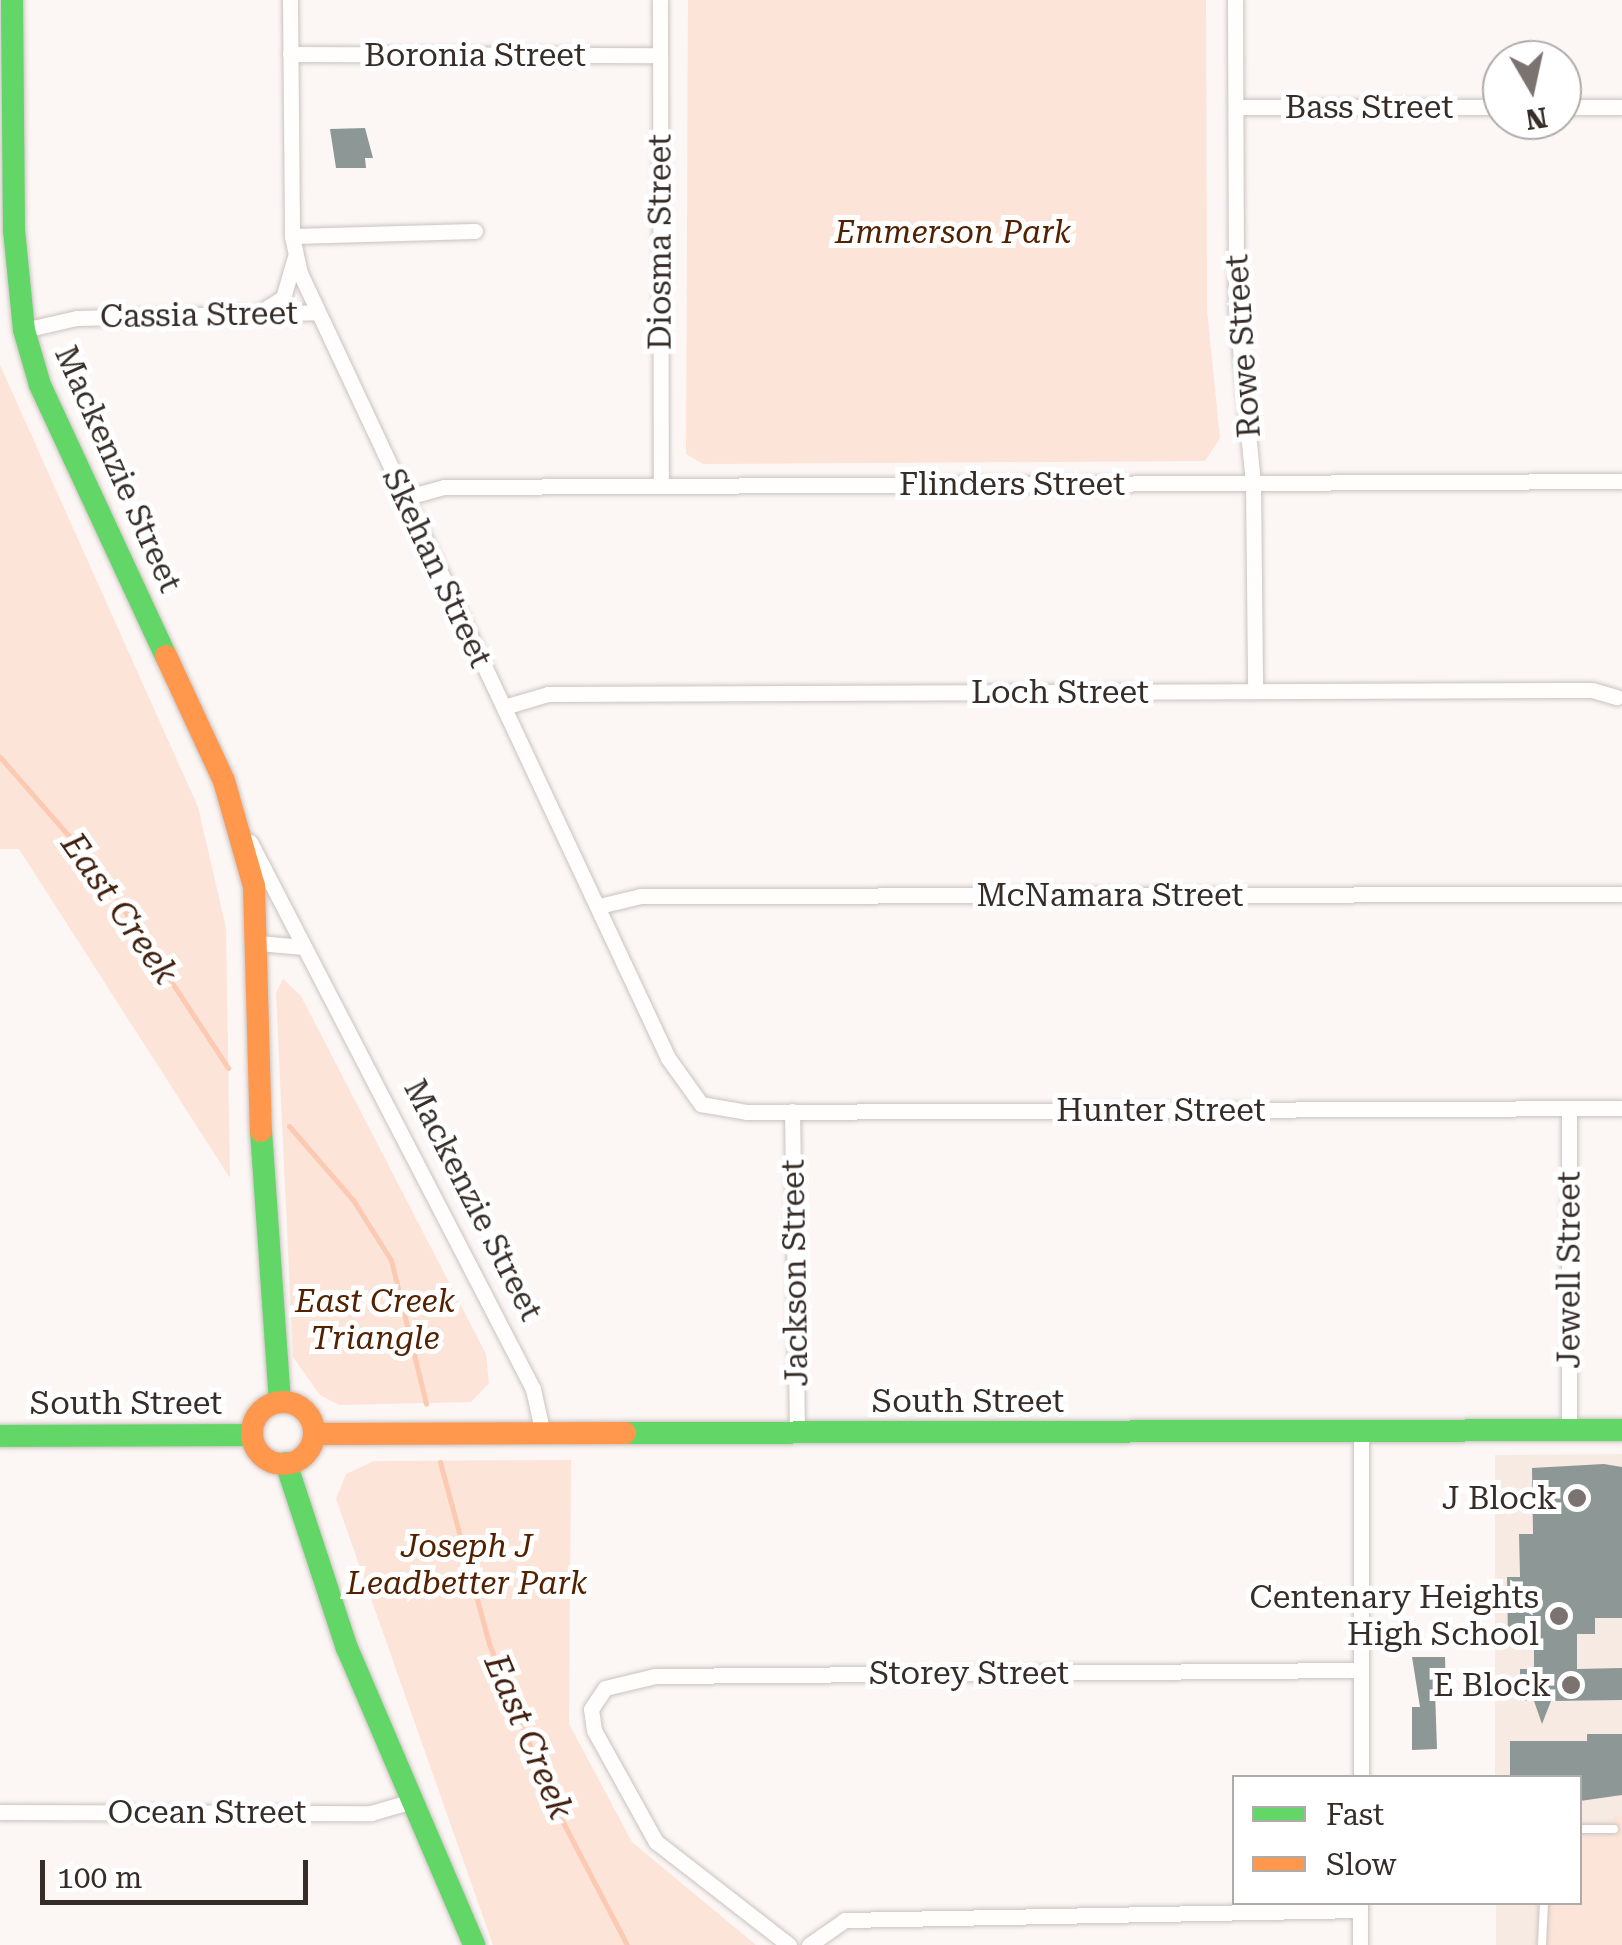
<!DOCTYPE html>
<html>
<head>
<meta charset="utf-8">
<style>
  body { margin:0 }
  #map { position:relative; width:1622px; height:1945px; overflow:hidden; background:#fcf6f4; font-family:"Roboto Serif",serif }
  div>[style] { position:absolute }
  [style*='--x'] { left:calc(var(--x)*1px); top:calc(var(--y)*1px); width:calc(var(--w)*1px); rotate:calc(var(--a)*1deg) }
  .built>* { inset:0; background:#f7eae3 }
  .green>* { inset:0; background:#fde4d8 }
  .stream>* { height:5px; margin:-2.5px; padding:0 2.5px; transform-origin:2.5px; border-radius:2.5px; background:#fccab2 }
  .building>* { inset:0; background:#8c9796 }
  .roads { filter:drop-shadow(0 0 2px #cac3c0) drop-shadow(0 0 2px #cac3c0) }
  .lane>* { height:8px; margin:-4px; padding:0 4px; transform-origin:4px; border-radius:4px; background:#fffefd }
  .street>* { height:15px; margin:-7.5px; padding:0 7.5px; transform-origin:7.5px; border-radius:7.5px; background:#fffefd }
  .fast>* { height:22px; margin:-11px; padding:0 11px; transform-origin:11px; border-radius:11px; background:#63d668 }
  .slow>* { height:22px; margin:-11px; padding:0 11px; transform-origin:11px; border-radius:11px; background:#ff974d }
  .slow>.ring { margin:-11px; padding:0; box-sizing:content-box; background:none; border:22px solid #ff974d; border-radius:50% }
  .dots>* { width:28px; height:28px; translate:-50% -50%; box-sizing:border-box; border:5px solid #fff; border-radius:50% }
  span { translate:-50% -50%; white-space:nowrap; text-align:center; line-height:1.15; -webkit-text-stroke:10px #fff; paint-order:stroke }
  .street-label { font-size:32px; color:#362d28 }
  .park-label { font-size:32px; color:#532000; font-style:italic }
  .poi-label { font-size:32px; color:#362d28 }
  .right { translate:-100% -50%; text-align:right }
  .water-label { font-size:35px; color:#401f0e; font-style:italic }
  .legend { position:absolute; left:1232px; top:1775px; width:350px; height:130px; box-sizing:border-box; background:#fff; border:2px solid #afaba9; margin:0; padding:12px 18px; list-style:none; font-size:30px; color:#362d28 }
  .legend li { display:flex; align-items:center; gap:20px; height:50px }
  .legend b { width:50px; border:2px solid #afaba9 }
  .north { position:absolute; left:1482px; top:40px; width:100px; height:100px; box-sizing:border-box; background:#fff; border:2px solid #afaba9; border-radius:50%; rotate:171deg; font-size:28px; font-weight:700; line-height:40px; text-align:center; color:#362d28 }
  .north::after { content:''; display:block; margin:auto; width:35px; height:45px; background:#7b736f; clip-path:polygon(50% 0,100% 100%,50% 72%,0 100%) }
  .scale { position:absolute; left:40px; top:1860px; width:268px; height:45px; box-sizing:border-box; border:5px solid #362d28; border-top:0; padding-left:12px; font-size:30px; line-height:35px; white-space:nowrap; color:#362d28; -webkit-text-stroke:8px #fff; paint-order:stroke }
</style>
</head>
<body>
<div id="map">
  <div class="built">
    <i style="clip-path:polygon(1622px 1454px,1622px 1945px,1496px 1945px,1496px 1903px,1580px 1902px,1580px 1778px,1495px 1777px,1495px 1455px)"></i>
  </div>
  <div class="green">
    <i style="clip-path:polygon(688px 0,1206px 0,1207px 311px,1220px 438px,1205px 461px,703px 464px,686px 454px)"></i>
    <i style="clip-path:polygon(0 365px,198px 807px,226px 928px,230px 1178px,19px 849px,0 849px)"></i>
    <i style="clip-path:polygon(283px 979px,301px 996px,486px 1354px,489px 1383px,471px 1402px,339px 1405px,320px 1395px,293px 1357px,276px 993px)"></i>
    <i style="clip-path:polygon(571px 1460px,569px 1724px,632px 1842px,756px 1945px,493px 1945px,336px 1499px,346px 1474px,374px 1461px)"></i>
    <i style="clip-path:polygon(1614px 1816px,1622px 1816px,1622px 1945px,1546px 1945px,1549px 1903px,1580px 1902px,1580px 1837px,1614px 1836px)"></i>
  </div>
  <div class="stream">
    <i style="--x:0;--y:757;--w:145;--a:48.9"></i>
    <i style="--x:95;--y:866;--w:242;--a:56.6"></i>
    <i style="--x:289;--y:1126;--w:98;--a:49.1"></i>
    <i style="--x:353;--y:1200;--w:71;--a:57.7"></i>
    <i style="--x:391;--y:1260;--w:148;--a:76.3"></i>
    <i style="--x:440;--y:1462;--w:188;--a:74.9"></i>
    <i style="--x:489;--y:1644;--w:178;--a:67.9"></i>
    <i style="--x:556;--y:1809;--w:153;--a:62.4"></i>
  </div>
  <div class="building">
    <i style="clip-path:polygon(365px 128px,373px 158px,365px 158px,366px 168px,336px 168px,330px 129px)"></i>
    <i style="clip-path:polygon(1604px 1464px,1622px 1467px,1622px 1618px,1595px 1618px,1595px 1634px,1577px 1634px,1577px 1669px,1622px 1668px,1622px 1700px,1551px 1701px,1542px 1724px,1534px 1701px,1520px 1701px,1520px 1669px,1534px 1669px,1534px 1642px,1508px 1643px,1507px 1577px,1520px 1577px,1519px 1534px,1533px 1534px,1532px 1468px)"></i>
    <i style="clip-path:polygon(1412px 1657px,1445px 1657px,1446px 1691px,1435px 1691px,1437px 1749px,1412px 1750px,1412px 1707px,1420px 1707px)"></i>
    <i style="clip-path:polygon(1587px 1734px,1622px 1734px,1622px 1795px,1580px 1801px,1580px 1778px,1510px 1778px,1510px 1741px,1587px 1741px)"></i>
  </div>
  <div class="roads">
    <div class="lane">
      <i style="--x:1580;--y:1829;--w:34;--a:0"></i>
      <i style="--x:1542;--y:1945;--w:43;--a:-87.3"></i>
    </div>
    <div class="street">
      <i style="--x:290;--y:0;--w:236;--a:89.5"></i>
      <i style="--x:292;--y:236;--w:38;--a:78"></i>
      <i style="--x:300;--y:273;--w:867;--a:64.88"></i>
      <i style="--x:668;--y:1058;--w:57;--a:54.3"></i>
      <i style="--x:701;--y:1104;--w:47;--a:9.9"></i>
      <i style="--x:747;--y:1112;--w:875;--a:-0.26"></i>
      <i style="--x:660;--y:0;--w:484;--a:89.9"></i>
      <i style="--x:1235;--y:0;--w:307;--a:89.8"></i>
      <i style="--x:1236;--y:307;--w:178;--a:84.5"></i>
      <i style="--x:1253;--y:484;--w:207;--a:89.4"></i>
      <i style="--x:290;--y:54;--w:369;--a:0.2"></i>
      <i style="--x:1236;--y:107;--w:266;--a:0"></i>
      <i style="--x:1562;--y:107;--w:60;--a:0"></i>
      <i style="--x:292;--y:236;--w:183;--a:-1.6"></i>
      <i style="--x:254;--y:316;--w:34;--a:-32"></i>
      <i style="--x:283;--y:298;--w:43;--a:-73.7"></i>
      <i style="--x:24;--y:330;--w:54;--a:-12.8"></i>
      <i style="--x:77;--y:318;--w:240;--a:-1.4"></i>
      <i style="--x:404;--y:498;--w:41;--a:-15.4"></i>
      <i style="--x:444;--y:487;--w:1178;--a:-0.29"></i>
      <i style="--x:504;--y:707;--w:46;--a:-16.5"></i>
      <i style="--x:548;--y:694;--w:1044;--a:-0.22"></i>
      <i style="--x:1592;--y:690;--w:26;--a:16"></i>
      <i style="--x:250;--y:842;--w:616;--a:62.64"></i>
      <i style="--x:533;--y:1389;--w:46;--a:77.5"></i>
      <i style="--x:599;--y:906;--w:43;--a:-13.4"></i>
      <i style="--x:641;--y:896;--w:981;--a:-0.12"></i>
      <i style="--x:258;--y:943;--w:46;--a:5"></i>
      <i style="--x:792;--y:1111;--w:323;--a:89.1"></i>
      <i style="--x:1569;--y:1430;--w:321;--a:-90"></i>
      <i style="--x:1361;--y:1778;--w:346;--a:-90"></i>
      <i style="--x:0;--y:1812;--w:371;--a:0.2"></i>
      <i style="--x:371;--y:1813;--w:43;--a:-16.3"></i>
      <i style="--x:1360;--y:1902;--w:43;--a:90"></i>
      <i style="--x:789;--y:1945;--w:168;--a:-142.2"></i>
      <i style="--x:656;--y:1842;--w:128;--a:-119"></i>
      <i style="--x:594;--y:1730;--w:21;--a:-98"></i>
      <i style="--x:591;--y:1709;--w:25;--a:-56"></i>
      <i style="--x:605;--y:1688;--w:51;--a:-13.5"></i>
      <i style="--x:655;--y:1676;--w:706;--a:-0.49"></i>
      <i style="--x:809;--y:1945;--w:44;--a:-34.8"></i>
      <i style="--x:845;--y:1920;--w:515;--a:-1.11"></i>
    </div>
    <div class="fast">
      <i style="--x:12;--y:0;--w:230;--a:89.5"></i>
      <i style="--x:14;--y:230;--w:100;--a:84.3"></i>
      <i style="--x:24;--y:330;--w:57;--a:73.8"></i>
      <i style="--x:40;--y:385;--w:299;--a:65.1"></i>
      <i style="--x:261;--y:1131;--w:272;--a:86"></i>
      <i style="--x:625;--y:1433;--w:997;--a:-0.17"></i>
      <i style="--x:0;--y:1436;--w:252;--a:-0.2"></i>
      <i style="--x:286;--y:1463;--w:195;--a:71.8"></i>
      <i style="--x:347;--y:1648;--w:323;--a:66.8"></i>
    </div>
    <div class="slow">
      <i style="--x:166;--y:656;--w:138;--a:65.1"></i>
      <i style="--x:224;--y:781;--w:109;--a:74.1"></i>
      <i style="--x:254;--y:886;--w:245;--a:88.4"></i>
      <i class="ring" style="left:252px;top:1402px;width:40px;height:40px"></i>
      <i style="--x:314;--y:1434;--w:311;--a:-0.2"></i>
    </div>
  </div>
  <div class="dots">
    <i style="left:1577px;top:1498px;background:#7b736f"></i>
    <i style="left:1559px;top:1616px;background:#7b736f"></i>
    <i style="left:1571px;top:1685px;background:#7b736f"></i>
  </div>
  <div class="street-label">
    <span style="left:475px;top:55px">Boronia Street</span>
    <span style="left:1369px;top:107px">Bass Street</span>
    <span style="left:660px;top:242px;rotate:-90deg">Diosma Street</span>
    <span style="left:199px;top:315px;rotate:-1deg">Cassia Street</span>
    <span style="left:1243px;top:346px;rotate:-94deg">Rowe Street</span>
    <span style="left:118px;top:469px;rotate:66deg">Mackenzie Street</span>
    <span style="left:1012px;top:484px">Flinders Street</span>
    <span style="left:437px;top:568px;rotate:65deg">Skehan Street</span>
    <span style="left:1060px;top:692px">Loch Street</span>
    <span style="left:1110px;top:895px">McNamara Street</span>
    <span style="left:1161px;top:1110px">Hunter Street</span>
    <span style="left:473px;top:1200px;rotate:63deg">Mackenzie Street</span>
    <span style="left:1569px;top:1270px;rotate:-90deg">Jewell Street</span>
    <span style="left:795px;top:1273px;rotate:-91deg">Jackson Street</span>
    <span style="left:968px;top:1401px">South Street</span>
    <span style="left:126px;top:1403px">South Street</span>
    <span style="left:969px;top:1673px">Storey Street</span>
    <span style="left:207px;top:1812px">Ocean Street</span>
  </div>
  <div class="park-label">
    <span style="left:953px;top:232px">Emmerson Park</span>
    <span style="left:375px;top:1320px">East Creek<br>Triangle</span>
    <span style="left:467px;top:1565px">Joseph J<br>Leadbetter Park</span>
  </div>
  <div class="poi-label">
    <span class="right" style="left:1557px;top:1498px">J Block</span>
    <span class="right" style="left:1539px;top:1616px">Centenary Heights<br>High School</span>
    <span class="right" style="left:1551px;top:1685px">E Block</span>
  </div>
  <div class="water-label">
    <span style="left:119px;top:909px;rotate:55deg">East Creek</span>
    <span style="left:528px;top:1737px;rotate:67deg">East Creek</span>
  </div>
  <ul class="legend">
  <li><b style="height:12px;background:#63d668"></b>Fast</li>
  <li><b style="height:12px;background:#ff974d"></b>Slow</li>
  </ul>
  <div class="north">N</div>
  <div class="scale">100 m</div>
</div>
</body>
</html>
